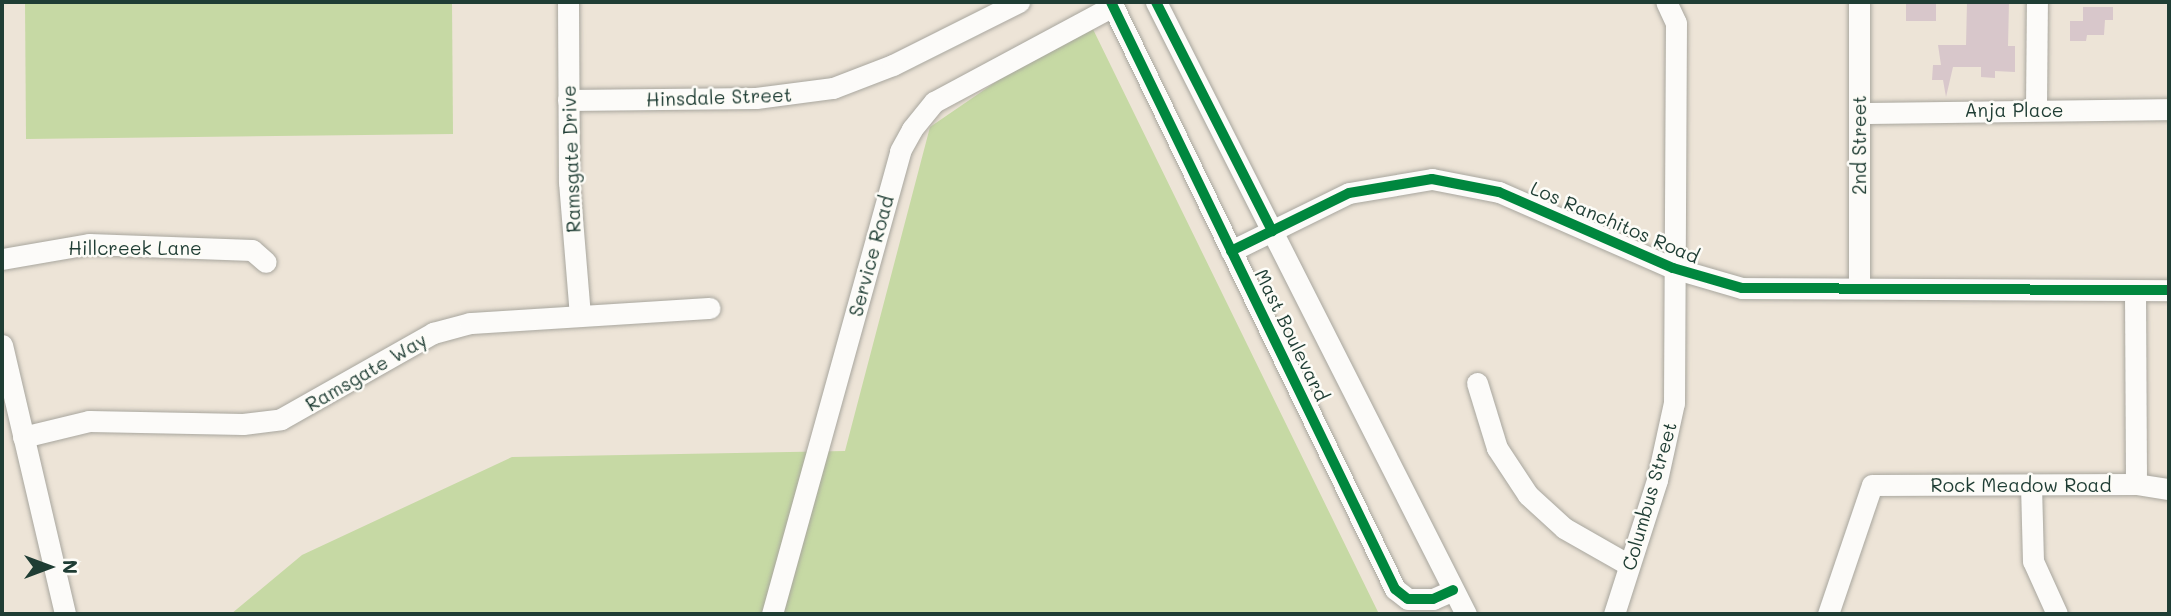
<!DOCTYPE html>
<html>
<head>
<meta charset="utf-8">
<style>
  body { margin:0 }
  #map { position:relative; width:2171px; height:616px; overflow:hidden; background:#ede4d7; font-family:Mali,sans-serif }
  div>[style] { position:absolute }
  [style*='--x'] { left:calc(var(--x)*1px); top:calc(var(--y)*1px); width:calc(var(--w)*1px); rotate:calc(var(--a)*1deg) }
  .green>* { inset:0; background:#c6d9a4 }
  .building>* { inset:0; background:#d8c7cb }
  .roads { filter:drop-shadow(0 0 2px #a8a69e) drop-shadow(0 0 2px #a8a69e) }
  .minor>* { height:21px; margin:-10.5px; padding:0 10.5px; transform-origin:10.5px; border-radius:10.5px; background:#fcfbf9 }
  .cycleway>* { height:10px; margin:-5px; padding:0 5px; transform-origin:5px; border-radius:5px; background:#00873e }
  span { translate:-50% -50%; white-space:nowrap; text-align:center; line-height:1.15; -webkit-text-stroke:5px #fdfcf7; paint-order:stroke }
  .street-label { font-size:19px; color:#1f3d34 }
  .frame { position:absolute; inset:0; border:4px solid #1f3d34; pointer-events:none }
  .north { position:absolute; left:14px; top:532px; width:70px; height:70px; -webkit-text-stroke:5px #fdfcf7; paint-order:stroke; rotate:90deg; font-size:19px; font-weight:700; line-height:28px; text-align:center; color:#1f3d34 }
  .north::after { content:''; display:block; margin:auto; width:24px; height:32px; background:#1f3d34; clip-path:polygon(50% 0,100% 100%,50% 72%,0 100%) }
</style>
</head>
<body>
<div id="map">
  <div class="green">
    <i style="clip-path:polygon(25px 2px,452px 2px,453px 134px,26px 139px)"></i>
    <i style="clip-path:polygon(1088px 19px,1379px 614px,231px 614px,302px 555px,512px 457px,845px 451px,930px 127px)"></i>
  </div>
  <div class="building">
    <i style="clip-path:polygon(1906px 2px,1936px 2px,1936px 21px,1906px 21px)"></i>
    <i style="clip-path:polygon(1967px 2px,2009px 2px,2008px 46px,2015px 46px,2015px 72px,1995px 71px,1995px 78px,1981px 77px,1981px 67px,1953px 67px,1946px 97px,1943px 80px,1932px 80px,1933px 65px,1941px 65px,1938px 45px,1966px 45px)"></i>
    <i style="clip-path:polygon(2083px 7px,2113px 7px,2113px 20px,2105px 20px,2104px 35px,2087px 35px,2086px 41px,2070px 41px,2070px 21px,2083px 21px)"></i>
  </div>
  <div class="roads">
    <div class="minor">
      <i style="--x:568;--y:2;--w:180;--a:89.7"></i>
      <i style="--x:569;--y:182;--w:133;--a:85.3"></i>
      <i style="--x:1111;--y:2;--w:652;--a:64.18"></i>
      <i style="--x:1395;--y:589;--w:16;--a:38"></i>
      <i style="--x:1408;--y:599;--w:25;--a:0"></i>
      <i style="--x:1433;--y:599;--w:22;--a:-24"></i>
      <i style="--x:1156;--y:2;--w:686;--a:63.14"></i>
      <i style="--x:1859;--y:2;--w:286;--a:90"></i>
      <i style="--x:568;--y:100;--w:188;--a:-0.6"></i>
      <i style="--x:756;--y:98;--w:78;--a:-7.4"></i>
      <i style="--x:833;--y:88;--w:64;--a:-21"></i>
      <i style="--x:893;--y:65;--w:141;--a:-26.6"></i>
      <i style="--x:2036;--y:109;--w:107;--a:-89.5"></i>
      <i style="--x:1859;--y:113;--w:310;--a:-0.7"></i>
      <i style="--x:1231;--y:251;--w:131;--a:-26.2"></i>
      <i style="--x:1349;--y:193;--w:84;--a:-9.6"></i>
      <i style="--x:1432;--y:179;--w:68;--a:11"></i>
      <i style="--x:1499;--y:192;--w:190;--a:23.6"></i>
      <i style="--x:1673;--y:268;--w:72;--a:16.2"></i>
      <i style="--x:1742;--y:288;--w:427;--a:0.3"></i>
      <i style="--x:2;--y:259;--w:88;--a:-9.8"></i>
      <i style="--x:89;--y:244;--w:163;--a:2.1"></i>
      <i style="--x:252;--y:250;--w:18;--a:41"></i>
      <i style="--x:2135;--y:290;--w:194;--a:89.7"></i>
      <i style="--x:2;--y:345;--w:276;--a:76.8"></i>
      <i style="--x:1477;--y:383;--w:68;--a:72.9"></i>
      <i style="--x:1497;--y:448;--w:56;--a:56.6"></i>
      <i style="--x:1528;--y:495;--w:49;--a:42.5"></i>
      <i style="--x:1564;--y:528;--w:75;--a:29.6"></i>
      <i style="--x:23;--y:437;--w:68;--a:-13.6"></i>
      <i style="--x:89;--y:421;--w:154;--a:1.1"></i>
      <i style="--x:243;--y:424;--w:38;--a:-7"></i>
      <i style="--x:281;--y:419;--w:175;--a:-29.5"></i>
      <i style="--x:433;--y:333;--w:38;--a:-15"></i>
      <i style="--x:470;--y:323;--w:240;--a:-3.6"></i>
      <i style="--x:2031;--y:485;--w:76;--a:88.5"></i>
      <i style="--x:2033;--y:561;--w:58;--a:65.6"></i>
      <i style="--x:772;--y:614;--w:480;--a:-74.5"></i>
      <i style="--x:900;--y:151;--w:25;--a:-61"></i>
      <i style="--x:912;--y:129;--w:35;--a:-51"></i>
      <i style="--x:934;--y:102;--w:203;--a:-28.2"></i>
      <i style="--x:1614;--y:614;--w:141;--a:-72.2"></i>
      <i style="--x:1657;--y:480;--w:79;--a:-77.6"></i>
      <i style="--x:1674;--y:403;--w:380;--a:-89.7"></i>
      <i style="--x:1676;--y:23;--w:23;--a:-115"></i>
      <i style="--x:1828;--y:614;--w:136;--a:-71.2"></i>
      <i style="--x:1872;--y:485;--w:264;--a:-0.2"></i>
      <i style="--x:2136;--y:484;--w:33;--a:9"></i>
    </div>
  </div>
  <div class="cycleway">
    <i style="--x:1111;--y:2;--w:652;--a:64.18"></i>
    <i style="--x:1395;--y:589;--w:16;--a:38"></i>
    <i style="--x:1408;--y:599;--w:25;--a:0"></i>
    <i style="--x:1433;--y:599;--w:22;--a:-24"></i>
    <i style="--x:1156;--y:2;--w:257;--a:63.1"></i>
    <i style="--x:1231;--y:251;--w:131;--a:-26.2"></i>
    <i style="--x:1349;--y:193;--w:84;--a:-9.6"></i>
    <i style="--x:1432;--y:179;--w:68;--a:11"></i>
    <i style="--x:1499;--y:192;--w:190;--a:23.6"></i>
    <i style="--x:1673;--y:268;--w:72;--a:16.2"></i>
    <i style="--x:1742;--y:288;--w:427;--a:0.3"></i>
  </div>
  <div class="street-label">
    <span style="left:719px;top:97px;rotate:-2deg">Hinsdale Street</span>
    <span style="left:2014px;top:110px">Anja Place</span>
    <span style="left:1859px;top:145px;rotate:-90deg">2nd Street</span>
    <span style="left:571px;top:159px;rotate:-92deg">Ramsgate Drive</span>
    <span style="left:1615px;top:222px;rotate:23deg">Los Ranchitos Road</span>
    <span style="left:135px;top:248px">Hillcreek Lane</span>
    <span style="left:871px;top:256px;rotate:-75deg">Service Road</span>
    <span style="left:1292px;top:335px;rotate:64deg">Mast Boulevard</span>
    <span style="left:366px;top:372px;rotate:-30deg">Ramsgate Way</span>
    <span style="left:2021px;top:485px">Rock Meadow Road</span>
    <span style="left:1649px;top:496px;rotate:-74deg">Columbus Street</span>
  </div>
  <div class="frame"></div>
  <div class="north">N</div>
</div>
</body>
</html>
